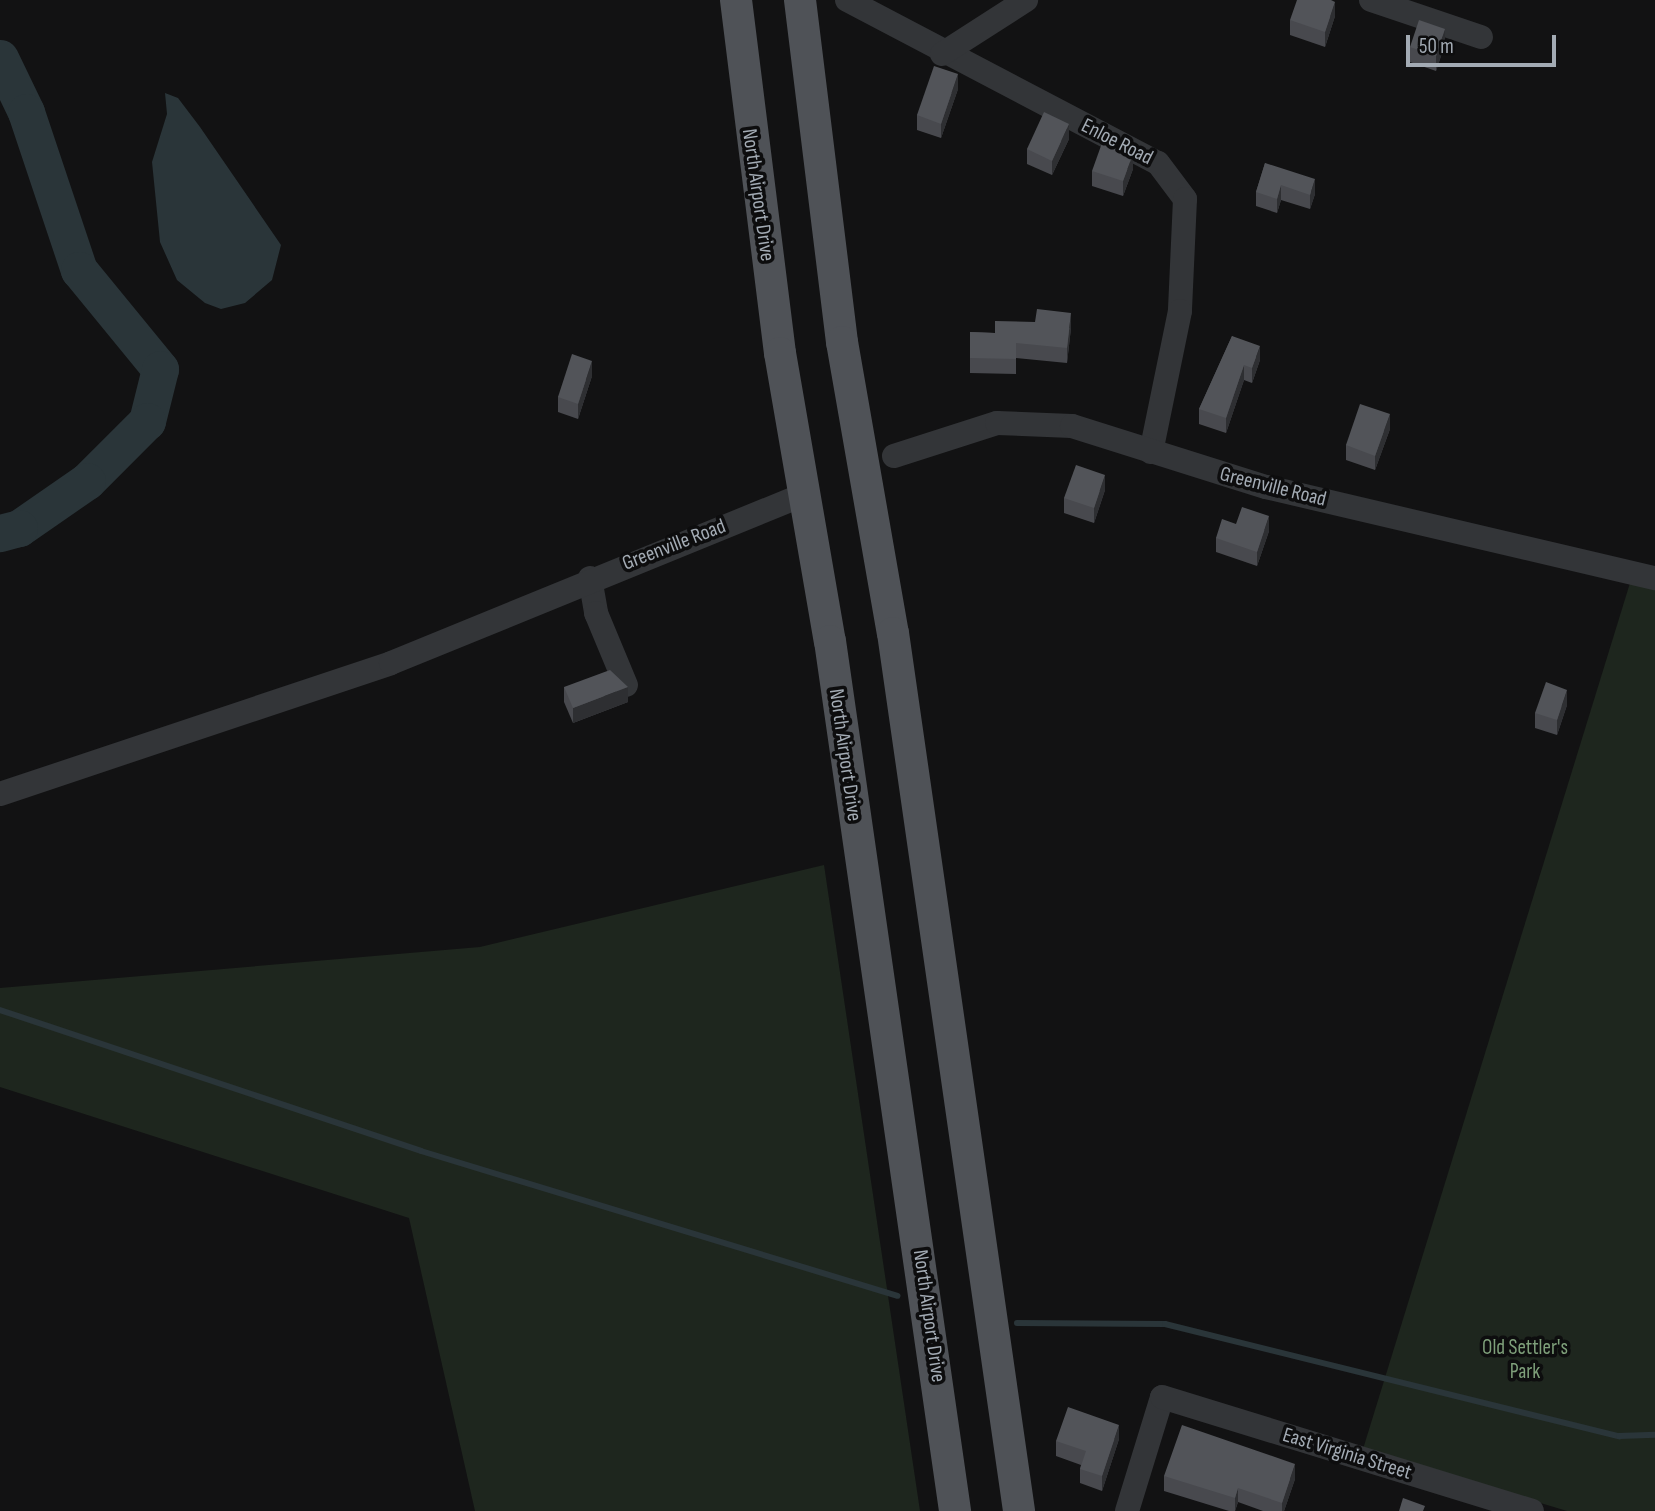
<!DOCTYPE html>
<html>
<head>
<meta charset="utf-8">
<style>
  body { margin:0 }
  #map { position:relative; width:1655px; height:1511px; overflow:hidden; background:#121213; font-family:"Sofia Sans Condensed",sans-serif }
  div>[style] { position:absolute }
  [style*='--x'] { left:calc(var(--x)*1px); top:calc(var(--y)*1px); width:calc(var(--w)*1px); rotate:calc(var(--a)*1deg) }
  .green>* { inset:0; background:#1e261e }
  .water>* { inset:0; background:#2a3539 }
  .stream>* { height:6px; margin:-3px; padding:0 3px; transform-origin:3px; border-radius:3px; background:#2a3539 }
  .river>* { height:37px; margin:-18.5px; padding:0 18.5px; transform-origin:18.5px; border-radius:18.5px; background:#2a3539 }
  .minor>* { height:24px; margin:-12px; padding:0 12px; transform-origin:12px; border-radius:12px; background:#333538 }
  .major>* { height:32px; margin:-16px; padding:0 16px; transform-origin:16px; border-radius:16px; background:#4f5257 }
  .wall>* { inset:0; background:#48494e }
  .shaded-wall>* { inset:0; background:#2e2f32 }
  .building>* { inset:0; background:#525459 }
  span { translate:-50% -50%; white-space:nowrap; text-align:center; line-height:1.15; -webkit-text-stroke:7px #0d0d0e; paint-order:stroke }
  .street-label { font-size:21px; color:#a3abb4 }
  .park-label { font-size:21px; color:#7e9f7a }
  .scale { position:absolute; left:1406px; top:35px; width:150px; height:32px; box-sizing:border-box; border:4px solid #a3abb4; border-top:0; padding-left:9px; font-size:21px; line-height:24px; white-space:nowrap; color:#a3abb4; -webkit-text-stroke:5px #0d0d0e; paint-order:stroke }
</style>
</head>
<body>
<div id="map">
  <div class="green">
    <i style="clip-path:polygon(1630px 583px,1655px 589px,1655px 1511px,1567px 1511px,1363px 1449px)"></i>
    <i style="clip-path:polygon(824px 865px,920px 1511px,475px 1511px,409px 1218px,0 1087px,0 988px,480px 947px)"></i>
  </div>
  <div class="water">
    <i style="clip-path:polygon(165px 93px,178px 98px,200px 127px,281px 245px,272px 280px,245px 303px,221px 309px,205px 303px,177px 280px,160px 242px,152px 162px,167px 114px)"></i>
  </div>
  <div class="stream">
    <i style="--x:0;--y:1010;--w:444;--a:18.5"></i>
    <i style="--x:421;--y:1151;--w:498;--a:16.9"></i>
    <i style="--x:1017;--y:1323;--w:148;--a:0.4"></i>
    <i style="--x:1165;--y:1324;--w:468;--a:13.9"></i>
    <i style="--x:1619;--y:1436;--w:36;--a:-2"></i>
  </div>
  <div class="river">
    <i style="--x:0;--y:58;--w:60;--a:64.3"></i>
    <i style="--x:26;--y:112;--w:167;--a:71.5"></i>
    <i style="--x:79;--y:270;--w:128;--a:50.7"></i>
    <i style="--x:160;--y:369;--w:54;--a:104"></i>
    <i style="--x:147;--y:421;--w:85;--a:135"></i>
    <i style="--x:87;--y:481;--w:83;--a:145.3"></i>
    <i style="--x:19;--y:528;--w:20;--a:165"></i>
  </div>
  <div class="minor">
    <i style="--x:847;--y:0;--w:351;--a:27.7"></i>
    <i style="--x:1158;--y:163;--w:45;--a:53.1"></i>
    <i style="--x:1185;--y:199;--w:112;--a:92.6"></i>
    <i style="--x:1180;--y:311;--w:144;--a:101.6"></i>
    <i style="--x:1371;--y:0;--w:116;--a:18.6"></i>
    <i style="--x:942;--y:54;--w:100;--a:-32.7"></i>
    <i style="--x:894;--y:456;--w:108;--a:-17.8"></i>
    <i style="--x:997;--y:423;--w:75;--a:2.3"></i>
    <i style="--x:1072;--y:426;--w:203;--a:17.5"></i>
    <i style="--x:1266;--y:487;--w:400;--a:13.2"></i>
    <i style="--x:590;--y:578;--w:36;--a:80"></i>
    <i style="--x:596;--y:613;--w:78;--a:67.4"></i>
    <i style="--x:0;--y:794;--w:412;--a:-18.5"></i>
    <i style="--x:391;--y:663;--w:443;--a:-22.2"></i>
    <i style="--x:1127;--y:1511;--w:119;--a:-72.9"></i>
    <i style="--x:1162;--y:1397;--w:387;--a:17.1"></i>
  </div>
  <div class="major">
    <i style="--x:736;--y:0;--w:356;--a:82.9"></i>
    <i style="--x:780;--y:353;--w:292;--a:80.2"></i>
    <i style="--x:830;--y:641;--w:879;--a:81.82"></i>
    <i style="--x:800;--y:0;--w:345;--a:83"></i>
    <i style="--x:842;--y:342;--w:295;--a:80.1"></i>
    <i style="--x:893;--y:633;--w:887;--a:81.83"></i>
  </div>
  <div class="wall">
    <i style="clip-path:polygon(1335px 16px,1325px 47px,1290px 35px,1290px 20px)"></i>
    <i style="clip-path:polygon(1445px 44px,1436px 71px,1410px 62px,1410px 47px)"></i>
    <i style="clip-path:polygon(958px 89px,941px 138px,917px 130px,917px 115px)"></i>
    <i style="clip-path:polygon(1069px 139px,1052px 175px,1027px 164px,1027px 149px)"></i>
    <i style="clip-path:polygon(1265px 163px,1315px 194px,1310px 209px,1281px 200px,1277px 213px,1256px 206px,1256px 192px)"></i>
    <i style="clip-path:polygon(1133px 169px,1123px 196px,1092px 186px,1092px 171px)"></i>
    <i style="clip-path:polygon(1071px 328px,1067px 363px,1016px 358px,1016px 374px,970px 373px,970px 332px,995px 333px)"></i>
    <i style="clip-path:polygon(1232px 336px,1260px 360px,1252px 383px,1244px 380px,1226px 433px,1199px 424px,1199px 409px)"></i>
    <i style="clip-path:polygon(592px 376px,578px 419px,558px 412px,558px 397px)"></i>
    <i style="clip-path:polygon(1390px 429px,1375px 470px,1346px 460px,1346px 445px)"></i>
    <i style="clip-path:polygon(1105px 490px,1094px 523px,1064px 513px,1064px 498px)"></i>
    <i style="clip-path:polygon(1236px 524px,1269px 531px,1257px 566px,1216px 552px,1216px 538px)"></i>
    <i style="clip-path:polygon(564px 687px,628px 702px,573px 723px,564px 702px)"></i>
    <i style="clip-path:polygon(1567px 705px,1557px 735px,1535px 728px,1535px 713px)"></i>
    <i style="clip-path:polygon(1119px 1439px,1102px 1491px,1080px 1483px,1080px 1469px,1081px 1465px,1056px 1456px,1056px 1441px)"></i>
    <i style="clip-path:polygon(1164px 1476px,1295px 1479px,1284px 1511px,1263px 1511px,1238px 1502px,1235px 1511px,1229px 1511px,1164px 1491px)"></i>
  </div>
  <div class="shaded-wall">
    <i style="clip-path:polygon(1335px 2px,1335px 16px,1325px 47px,1325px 32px)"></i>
    <i style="clip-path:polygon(1445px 29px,1445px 44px,1436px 71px,1436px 56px)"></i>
    <i style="clip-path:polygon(958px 74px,958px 89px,941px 138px,941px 124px)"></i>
    <i style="clip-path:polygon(1069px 124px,1069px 139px,1052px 175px,1052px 161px)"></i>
    <i style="clip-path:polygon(1133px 154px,1133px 169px,1123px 196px,1123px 181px)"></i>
    <i style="clip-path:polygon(1315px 179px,1315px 194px,1310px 209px,1310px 195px)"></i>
    <i style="clip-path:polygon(1281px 185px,1281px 200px,1277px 213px,1277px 199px)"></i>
    <i style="clip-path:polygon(1071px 313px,1071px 328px,1067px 363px,1067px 348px)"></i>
    <i style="clip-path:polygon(1260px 346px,1260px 360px,1252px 383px,1252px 368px)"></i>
    <i style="clip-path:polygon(592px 361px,592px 376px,578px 419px,578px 404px)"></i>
    <i style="clip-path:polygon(1244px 365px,1244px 380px,1226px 433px,1226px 418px)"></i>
    <i style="clip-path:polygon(1390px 414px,1390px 429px,1375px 470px,1375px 456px)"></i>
    <i style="clip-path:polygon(1105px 475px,1105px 490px,1094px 523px,1094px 508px)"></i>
    <i style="clip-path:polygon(1269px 516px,1269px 531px,1257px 566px,1257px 552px)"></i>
    <i style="clip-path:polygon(628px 687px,628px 702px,573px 723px,573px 708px)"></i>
    <i style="clip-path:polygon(1567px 690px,1567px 705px,1557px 735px,1557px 720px)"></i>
    <i style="clip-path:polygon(1119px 1425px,1119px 1439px,1102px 1491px,1102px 1476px)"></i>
    <i style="clip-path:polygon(1295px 1464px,1295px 1479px,1284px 1511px,1282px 1511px,1282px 1503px)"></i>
    <i style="clip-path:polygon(1238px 1488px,1238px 1502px,1235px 1511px,1235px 1498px)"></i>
  </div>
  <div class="building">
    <i style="clip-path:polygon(1297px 0,1331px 0,1335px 2px,1325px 32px,1290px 20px)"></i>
    <i style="clip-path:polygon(1419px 20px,1445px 29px,1436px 56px,1410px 47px)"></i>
    <i style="clip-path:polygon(934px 66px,958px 74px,941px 124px,917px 115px)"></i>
    <i style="clip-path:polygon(1044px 112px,1069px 124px,1052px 161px,1027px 149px)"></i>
    <i style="clip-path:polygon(1102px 143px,1133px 154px,1123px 181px,1092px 171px)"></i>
    <i style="clip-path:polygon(1265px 163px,1315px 179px,1310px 195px,1281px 185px,1277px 199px,1256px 192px)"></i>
    <i style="clip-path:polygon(1037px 309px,1071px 313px,1067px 348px,1016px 343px,1016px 359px,970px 358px,970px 332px,995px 333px,995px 321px,1035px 322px)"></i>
    <i style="clip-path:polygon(1232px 336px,1260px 346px,1252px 368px,1244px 365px,1226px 418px,1199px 409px)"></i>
    <i style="clip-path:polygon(572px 354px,592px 361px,578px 404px,558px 397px)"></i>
    <i style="clip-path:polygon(1360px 404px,1390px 414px,1375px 456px,1346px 445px)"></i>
    <i style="clip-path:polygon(1076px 465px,1105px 475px,1094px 508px,1064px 498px)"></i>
    <i style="clip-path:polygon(1242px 507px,1269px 516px,1257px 552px,1216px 538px,1222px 519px,1236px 524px)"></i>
    <i style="clip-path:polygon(610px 670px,628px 687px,573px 708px,564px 687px)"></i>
    <i style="clip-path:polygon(1546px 682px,1567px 690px,1557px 720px,1535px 713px)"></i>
    <i style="clip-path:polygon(1068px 1407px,1119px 1425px,1102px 1476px,1080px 1469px,1086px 1451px,1056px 1441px)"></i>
    <i style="clip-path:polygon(1182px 1425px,1295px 1464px,1282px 1503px,1238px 1488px,1235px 1498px,1164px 1476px)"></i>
    <i style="clip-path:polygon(1403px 1498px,1425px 1506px,1423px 1511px,1399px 1511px)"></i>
  </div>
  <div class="street-label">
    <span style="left:1117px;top:142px;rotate:27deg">Enloe Road</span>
    <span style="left:758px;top:195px;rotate:82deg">North Airport Drive</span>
    <span style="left:1273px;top:487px;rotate:14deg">Greenville Road</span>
    <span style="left:674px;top:545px;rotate:-21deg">Greenville Road</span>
    <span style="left:845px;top:755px;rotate:82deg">North Airport Drive</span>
    <span style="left:929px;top:1316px;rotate:82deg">North Airport Drive</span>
    <span style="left:1347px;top:1454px;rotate:17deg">East Virginia Street</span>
  </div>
  <div class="park-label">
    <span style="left:1525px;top:1360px">Old Settler's<br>Park</span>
  </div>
  <div class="scale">50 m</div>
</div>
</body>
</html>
